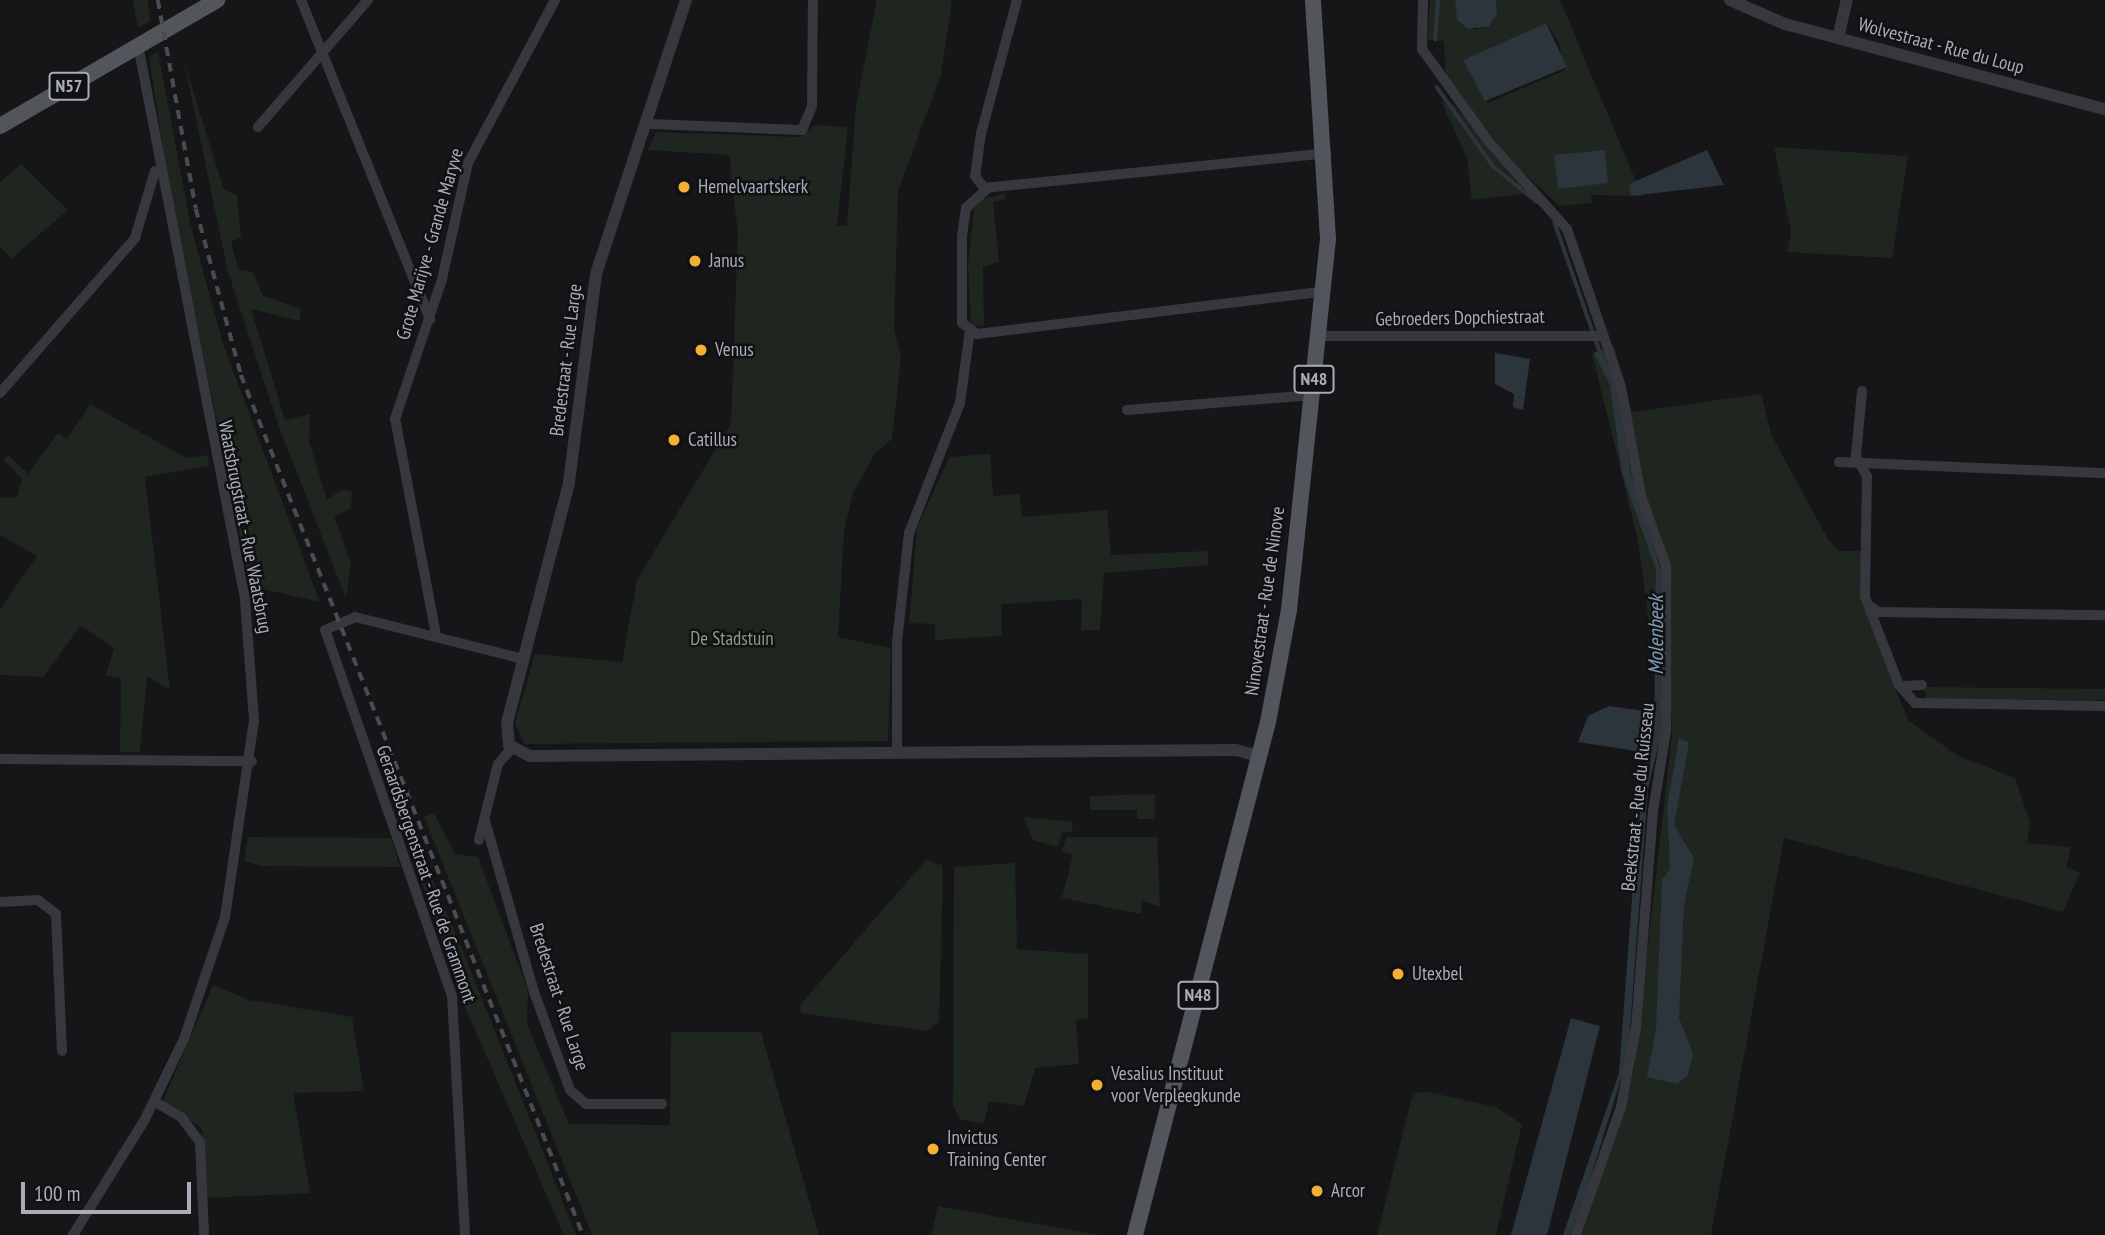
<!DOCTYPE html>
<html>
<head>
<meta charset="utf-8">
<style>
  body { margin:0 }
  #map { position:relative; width:2105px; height:1235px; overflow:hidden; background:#161618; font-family:"PT Sans Narrow",sans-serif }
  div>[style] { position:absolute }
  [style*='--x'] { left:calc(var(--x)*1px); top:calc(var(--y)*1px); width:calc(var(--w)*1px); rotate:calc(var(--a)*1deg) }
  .green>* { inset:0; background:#1e261f }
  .water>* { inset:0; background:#2c353c }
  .stream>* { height:3.5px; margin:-1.75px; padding:0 1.75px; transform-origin:1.75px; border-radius:1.75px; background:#2c353c }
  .minor>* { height:10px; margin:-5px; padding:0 5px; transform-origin:5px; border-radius:5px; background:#37383d }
  .tertiary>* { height:12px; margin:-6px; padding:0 6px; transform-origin:6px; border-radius:6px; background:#37383d }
  .primary>* { height:16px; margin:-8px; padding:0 8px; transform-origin:8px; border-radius:8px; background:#53555c }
  .rail>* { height:3.5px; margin-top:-1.75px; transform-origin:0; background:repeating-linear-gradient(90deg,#4a4c52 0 9px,transparent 0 16px) }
  .dots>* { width:19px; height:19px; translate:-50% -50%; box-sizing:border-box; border:4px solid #111113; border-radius:50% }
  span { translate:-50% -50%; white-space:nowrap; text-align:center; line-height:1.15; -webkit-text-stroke:5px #111113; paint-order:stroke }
  .shield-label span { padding:2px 5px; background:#111113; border:2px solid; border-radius:5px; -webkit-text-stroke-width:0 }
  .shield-label { font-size:18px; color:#a8adb8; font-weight:700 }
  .street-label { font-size:19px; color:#a8adb8 }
  .poi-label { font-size:19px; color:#a8adb8 }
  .left { translate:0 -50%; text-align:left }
  .park-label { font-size:19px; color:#7fa381 }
  .water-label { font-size:21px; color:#7f9bb3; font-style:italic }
  .scale { position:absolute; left:21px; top:1182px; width:170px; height:32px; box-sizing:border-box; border:4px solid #a8adb8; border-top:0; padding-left:9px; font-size:21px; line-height:24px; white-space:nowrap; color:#a8adb8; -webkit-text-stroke:5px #111113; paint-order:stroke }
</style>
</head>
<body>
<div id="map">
  <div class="green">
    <i style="clip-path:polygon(133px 0,148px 0,150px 21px,138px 28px)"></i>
    <i style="clip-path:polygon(877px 0,952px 0,941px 75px,898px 191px,894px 329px,901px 357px,892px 439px,875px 453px,853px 493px,844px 532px,838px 637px,891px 648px,888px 741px,524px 744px,515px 723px,535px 654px,622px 662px,637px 580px,731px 424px,738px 234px,729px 155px,648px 150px,656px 132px,800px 137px,815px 125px,848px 127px,837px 226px,847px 225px,856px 106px)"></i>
    <i style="clip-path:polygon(evenodd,1430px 0,1455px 0,1457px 20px,1475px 30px,1494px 21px,1496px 0,1560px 0,1642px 196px,1591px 195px,1592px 203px,1559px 206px,1510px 159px,1446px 79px,1444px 41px,1428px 40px,1430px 0,1546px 23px,1559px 42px,1565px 70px,1488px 103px,1463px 60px,1546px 23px)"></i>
    <i style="clip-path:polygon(158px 51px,191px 227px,223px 344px,320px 602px,250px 586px,168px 180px,149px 57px)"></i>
    <i style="clip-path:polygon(184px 62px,224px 190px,237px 195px,241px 238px,231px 241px,238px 269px,253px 272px,263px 296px,301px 309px,299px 321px,251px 309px,285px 420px,310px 414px,309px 441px,327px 500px,343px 489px,353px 492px,350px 509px,334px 516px,351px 564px,346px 598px,280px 430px,228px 272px)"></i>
    <i style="clip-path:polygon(1441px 101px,1453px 104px,1531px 193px,1472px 200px,1467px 158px)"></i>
    <i style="clip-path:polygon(1774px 147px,1908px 156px,1892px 258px,1787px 252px,1791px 232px)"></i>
    <i style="clip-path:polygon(21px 164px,68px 210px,11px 259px,0 246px,0 182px)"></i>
    <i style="clip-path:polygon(1005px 193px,1005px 200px,993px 201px,999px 262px,983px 267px,984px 326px,971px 325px,968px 264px,975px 201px)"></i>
    <i style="clip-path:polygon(1614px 346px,1632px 412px,1761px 394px,1772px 436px,1829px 541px,1840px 551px,1862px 551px,1862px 603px,1908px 720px,1958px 756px,2015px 778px,2030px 822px,2027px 843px,2071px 847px,2066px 867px,2080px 873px,2063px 912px,1784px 838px,1711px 1235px,1582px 1235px,1633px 1075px,1672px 735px,1667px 622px,1649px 623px,1638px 541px,1592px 353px)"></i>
    <i style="clip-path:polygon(90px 404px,186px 458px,207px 455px,209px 466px,145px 477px,170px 690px,147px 676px,140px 752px,120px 752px,121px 678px,106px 675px,114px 649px,81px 625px,43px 677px,0 675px,0 609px,37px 556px,0 535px,0 498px,17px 497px,22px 479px,4px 460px,7px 454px,28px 474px,58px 433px,67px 439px)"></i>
    <i style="clip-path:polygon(990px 454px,993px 496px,1019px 494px,1022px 517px,1107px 510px,1111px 555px,1208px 551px,1208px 565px,1104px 573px,1100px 630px,1081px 630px,1082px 599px,1001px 604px,1002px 636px,935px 640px,935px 624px,909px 623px,917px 528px,949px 457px)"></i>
    <i style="clip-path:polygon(1924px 687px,2105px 689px,2105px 700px,1926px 699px)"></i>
    <i style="clip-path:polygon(1155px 794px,1155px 819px,1137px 819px,1137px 810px,1090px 810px,1090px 796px)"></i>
    <i style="clip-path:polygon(434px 813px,455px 854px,478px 857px,528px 991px,527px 1024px,569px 1124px,670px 1125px,671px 1032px,761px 1032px,819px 1235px,592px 1235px,424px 817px)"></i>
    <i style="clip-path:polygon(1024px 817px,1073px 822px,1072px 832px,1062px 832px,1058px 847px,1033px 840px)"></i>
    <i style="clip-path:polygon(248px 837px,391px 838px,400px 867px,262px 866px,244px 861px)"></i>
    <i style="clip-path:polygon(1066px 837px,1157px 837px,1160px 907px,1143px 901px,1141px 914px,1062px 898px,1073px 855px,1062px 852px)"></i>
    <i style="clip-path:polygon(926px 860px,942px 865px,943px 873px,939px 1022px,926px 1031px,801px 1013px,800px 1005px)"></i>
    <i style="clip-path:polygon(1015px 863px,1017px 949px,1088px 954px,1088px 1018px,1076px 1020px,1079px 1064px,1035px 1068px,1024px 1106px,989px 1101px,984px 1124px,960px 1119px,953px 1106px,954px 867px)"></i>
    <i style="clip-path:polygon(432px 879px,461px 946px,576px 1235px,564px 1235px,462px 1000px,422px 883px)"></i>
    <i style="clip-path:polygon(213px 985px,249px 1000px,352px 1017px,364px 1091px,293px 1093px,310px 1193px,207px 1198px,202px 1129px,163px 1101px)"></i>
    <i style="clip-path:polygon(1428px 1092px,1496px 1107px,1522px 1124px,1496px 1235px,1377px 1235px,1413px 1093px)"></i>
    <i style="clip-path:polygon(938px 1206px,1099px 1235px,931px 1235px)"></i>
  </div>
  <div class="water">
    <i style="clip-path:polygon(1455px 0,1496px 0,1497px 14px,1489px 26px,1468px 29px,1457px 20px)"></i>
    <i style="clip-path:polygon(1546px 23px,1567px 67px,1485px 101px,1463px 60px)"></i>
    <i style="clip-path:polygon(1605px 150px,1608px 183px,1558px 189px,1554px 155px)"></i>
    <i style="clip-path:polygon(1707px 150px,1724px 185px,1631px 196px,1629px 184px)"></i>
    <i style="clip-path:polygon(1602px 350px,1618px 389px,1631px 475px,1663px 577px,1662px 731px,1648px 788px,1628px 1056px,1584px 1199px,1570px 1235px,1563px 1235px,1619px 1073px,1640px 790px,1654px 735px,1656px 570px,1622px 473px,1610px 385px,1594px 353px)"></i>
    <i style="clip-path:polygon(1495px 353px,1530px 359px,1523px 410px,1513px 407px,1514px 394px,1495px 384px)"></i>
    <i style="clip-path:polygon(1609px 706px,1645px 711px,1642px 752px,1578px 742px,1588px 716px)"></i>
    <i style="clip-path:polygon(1679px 738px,1689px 743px,1674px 825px,1694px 858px,1684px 905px,1679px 1018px,1693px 1053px,1688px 1075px,1677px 1084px,1647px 1077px,1656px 1029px,1662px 880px,1670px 869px,1667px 806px)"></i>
    <i style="clip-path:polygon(1571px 1018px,1600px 1026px,1547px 1235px,1511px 1235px)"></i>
  </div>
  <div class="stream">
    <i style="--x:1435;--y:40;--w:40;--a:-85.7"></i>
    <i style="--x:1437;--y:87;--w:98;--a:54.5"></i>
    <i style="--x:1494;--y:167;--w:55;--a:39.1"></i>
    <i style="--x:1555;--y:223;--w:139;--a:70.7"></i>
  </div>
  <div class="minor">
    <i style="--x:301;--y:0;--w:345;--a:68"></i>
    <i style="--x:1017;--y:0;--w:138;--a:105.1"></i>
    <i style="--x:981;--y:133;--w:43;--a:97.9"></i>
    <i style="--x:975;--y:176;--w:15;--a:53"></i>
    <i style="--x:984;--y:188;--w:344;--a:-5.8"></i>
    <i style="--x:1423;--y:0;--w:49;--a:91.2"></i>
    <i style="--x:1422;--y:49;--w:115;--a:54.2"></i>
    <i style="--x:1489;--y:142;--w:117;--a:48.1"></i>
    <i style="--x:1567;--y:229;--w:167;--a:71.1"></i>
    <i style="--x:1621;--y:387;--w:111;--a:79.6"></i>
    <i style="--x:1641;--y:496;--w:74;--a:70.3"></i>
    <i style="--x:1666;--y:566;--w:165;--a:90"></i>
    <i style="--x:1666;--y:731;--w:81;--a:99.2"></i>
    <i style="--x:1653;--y:811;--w:217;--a:94.5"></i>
    <i style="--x:1636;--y:1027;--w:81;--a:100.6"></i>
    <i style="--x:1621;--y:1107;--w:136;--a:109.4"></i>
    <i style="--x:650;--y:124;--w:152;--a:2.3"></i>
    <i style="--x:802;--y:130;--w:26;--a:-67"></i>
    <i style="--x:812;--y:106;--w:106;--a:-89.5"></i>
    <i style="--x:258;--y:127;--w:168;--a:-49.1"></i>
    <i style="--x:987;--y:189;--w:28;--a:138"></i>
    <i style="--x:966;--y:208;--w:30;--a:98"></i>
    <i style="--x:962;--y:238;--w:85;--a:90"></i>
    <i style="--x:962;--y:323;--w:19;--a:36"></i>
    <i style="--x:977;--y:334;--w:347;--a:-7"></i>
    <i style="--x:1318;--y:336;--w:284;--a:0"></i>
    <i style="--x:1862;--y:391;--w:65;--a:95.3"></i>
    <i style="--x:1856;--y:456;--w:24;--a:62"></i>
    <i style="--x:1867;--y:477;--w:120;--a:91"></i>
    <i style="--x:1865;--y:597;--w:94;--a:68.9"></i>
    <i style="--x:1899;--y:685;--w:24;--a:48"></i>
    <i style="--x:1915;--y:703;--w:190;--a:0.9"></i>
    <i style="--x:0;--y:393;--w:206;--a:-48.9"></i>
    <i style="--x:135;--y:238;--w:70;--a:-73.4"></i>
    <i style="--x:1127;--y:410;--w:187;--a:-4.6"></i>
    <i style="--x:1839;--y:462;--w:266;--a:2.4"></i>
    <i style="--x:1870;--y:606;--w:10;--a:37"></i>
    <i style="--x:1878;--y:612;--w:227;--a:0.8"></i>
    <i style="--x:436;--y:635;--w:220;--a:-100.7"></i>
    <i style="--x:395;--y:419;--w:148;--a:-71.4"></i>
    <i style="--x:442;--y:279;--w:119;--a:-77.4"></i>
    <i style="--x:468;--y:163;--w:185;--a:-61.9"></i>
    <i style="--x:1904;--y:686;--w:18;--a:-3"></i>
    <i style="--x:897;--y:752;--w:110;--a:-90"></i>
    <i style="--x:897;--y:642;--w:110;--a:-83.7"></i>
    <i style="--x:909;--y:533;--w:140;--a:-68.6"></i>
    <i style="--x:960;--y:403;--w:74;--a:-82.2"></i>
    <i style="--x:0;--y:759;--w:252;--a:0.5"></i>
    <i style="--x:485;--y:821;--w:178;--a:74"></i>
    <i style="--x:534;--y:992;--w:104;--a:69.8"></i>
    <i style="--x:570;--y:1090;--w:21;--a:41"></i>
    <i style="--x:586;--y:1104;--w:76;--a:0"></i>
    <i style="--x:479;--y:840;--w:78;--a:-76"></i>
    <i style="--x:498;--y:764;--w:21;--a:-49"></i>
    <i style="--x:0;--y:902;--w:38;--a:-3"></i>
    <i style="--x:38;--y:900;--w:23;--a:38"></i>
    <i style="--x:56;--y:914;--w:137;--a:87.5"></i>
    <i style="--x:155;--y:1102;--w:30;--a:30"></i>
    <i style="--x:181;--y:1117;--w:31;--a:53"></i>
    <i style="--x:200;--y:1142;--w:93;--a:87.5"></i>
    <i style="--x:73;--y:1235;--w:134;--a:-58.1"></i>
    <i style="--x:144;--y:1121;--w:91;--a:-64"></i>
    <i style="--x:184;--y:1039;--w:129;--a:-71.4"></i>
    <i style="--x:225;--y:917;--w:199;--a:-81.6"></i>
    <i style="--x:254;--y:720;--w:121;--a:-94.3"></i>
    <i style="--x:245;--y:599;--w:564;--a:-100.93"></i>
    <i style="--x:465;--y:1235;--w:239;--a:-93.1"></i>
    <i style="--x:452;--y:996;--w:387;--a:-109.1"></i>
    <i style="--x:325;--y:630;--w:33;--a:-23"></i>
    <i style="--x:355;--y:617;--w:173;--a:14"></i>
  </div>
  <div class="tertiary">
    <i style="--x:686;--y:0;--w:288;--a:108.2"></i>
    <i style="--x:596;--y:274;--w:211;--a:97.4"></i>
    <i style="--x:569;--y:483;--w:247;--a:104.5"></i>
    <i style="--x:507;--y:722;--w:23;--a:85"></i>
    <i style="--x:509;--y:745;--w:24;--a:28"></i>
    <i style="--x:530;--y:756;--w:706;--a:-0.49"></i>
    <i style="--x:1236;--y:750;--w:24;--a:15"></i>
    <i style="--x:1730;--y:0;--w:60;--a:23.6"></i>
    <i style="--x:1785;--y:24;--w:331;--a:14.9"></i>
    <i style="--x:1838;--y:38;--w:39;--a:-77"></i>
  </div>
  <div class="primary">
    <i style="--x:0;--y:126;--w:251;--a:-30.1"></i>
    <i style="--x:1135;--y:1235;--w:530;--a:-75.47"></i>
    <i style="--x:1268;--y:722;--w:114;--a:-79.4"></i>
    <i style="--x:1289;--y:610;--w:373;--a:-84"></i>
    <i style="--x:1328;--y:239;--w:239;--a:-93.6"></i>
  </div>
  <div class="rail">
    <i style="--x:158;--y:0;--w:212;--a:79.7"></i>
    <i style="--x:196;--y:209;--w:172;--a:74.8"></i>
    <i style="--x:241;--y:375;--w:926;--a:68.31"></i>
  </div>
  <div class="dots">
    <i style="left:684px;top:187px;background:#f2b134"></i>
    <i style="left:695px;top:261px;background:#f2b134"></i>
    <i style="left:701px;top:350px;background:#f2b134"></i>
    <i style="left:674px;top:440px;background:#f2b134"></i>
    <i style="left:1398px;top:974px;background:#f2b134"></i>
    <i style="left:1097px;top:1085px;background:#f2b134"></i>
    <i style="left:933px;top:1149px;background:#f2b134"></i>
    <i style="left:1317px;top:1191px;background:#f2b134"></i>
  </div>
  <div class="shield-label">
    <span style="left:69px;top:86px">N57</span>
    <span style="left:1314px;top:379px">N48</span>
    <span style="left:1198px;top:995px">N48</span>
  </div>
  <div class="street-label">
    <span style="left:1941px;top:46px;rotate:15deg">Wolvestraat - Rue du Loup</span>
    <span style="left:430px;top:244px;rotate:-74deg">Grote Marijve - Grande Maryve</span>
    <span style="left:1460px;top:318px;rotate:-1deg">Gebroeders Dopchiestraat</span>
    <span style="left:566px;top:360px;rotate:-83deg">Bredestraat - Rue Large</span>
    <span style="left:245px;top:527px;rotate:79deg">Waatsbrugstraat - Rue Waatsbrug</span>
    <span style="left:1265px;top:601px;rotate:-82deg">Ninovestraat - Rue de Ninove</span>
    <span style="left:1638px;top:797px;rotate:-84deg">Beekstraat - Rue du Ruisseau</span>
    <span style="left:426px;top:874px;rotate:71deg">Geraardsbergenstraat - Rue de Grammont</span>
    <span style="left:559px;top:997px;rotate:72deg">Bredestraat - Rue Large</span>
  </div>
  <div class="poi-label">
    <span class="left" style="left:698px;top:187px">Hemelvaartskerk</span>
    <span class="left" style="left:709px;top:261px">Janus</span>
    <span class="left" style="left:715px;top:350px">Venus</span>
    <span class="left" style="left:688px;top:440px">Catillus</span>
    <span class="left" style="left:1412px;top:974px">Utexbel</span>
    <span class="left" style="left:1111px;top:1085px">Vesalius Instituut<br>voor Verpleegkunde</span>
    <span class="left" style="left:947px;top:1149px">Invictus<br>Training Center</span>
    <span class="left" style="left:1331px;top:1191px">Arcor</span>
  </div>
  <div class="park-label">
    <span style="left:732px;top:639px">De Stadstuin</span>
  </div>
  <div class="water-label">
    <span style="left:1656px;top:635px;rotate:-90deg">Molenbeek</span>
  </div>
  <div class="scale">100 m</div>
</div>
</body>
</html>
